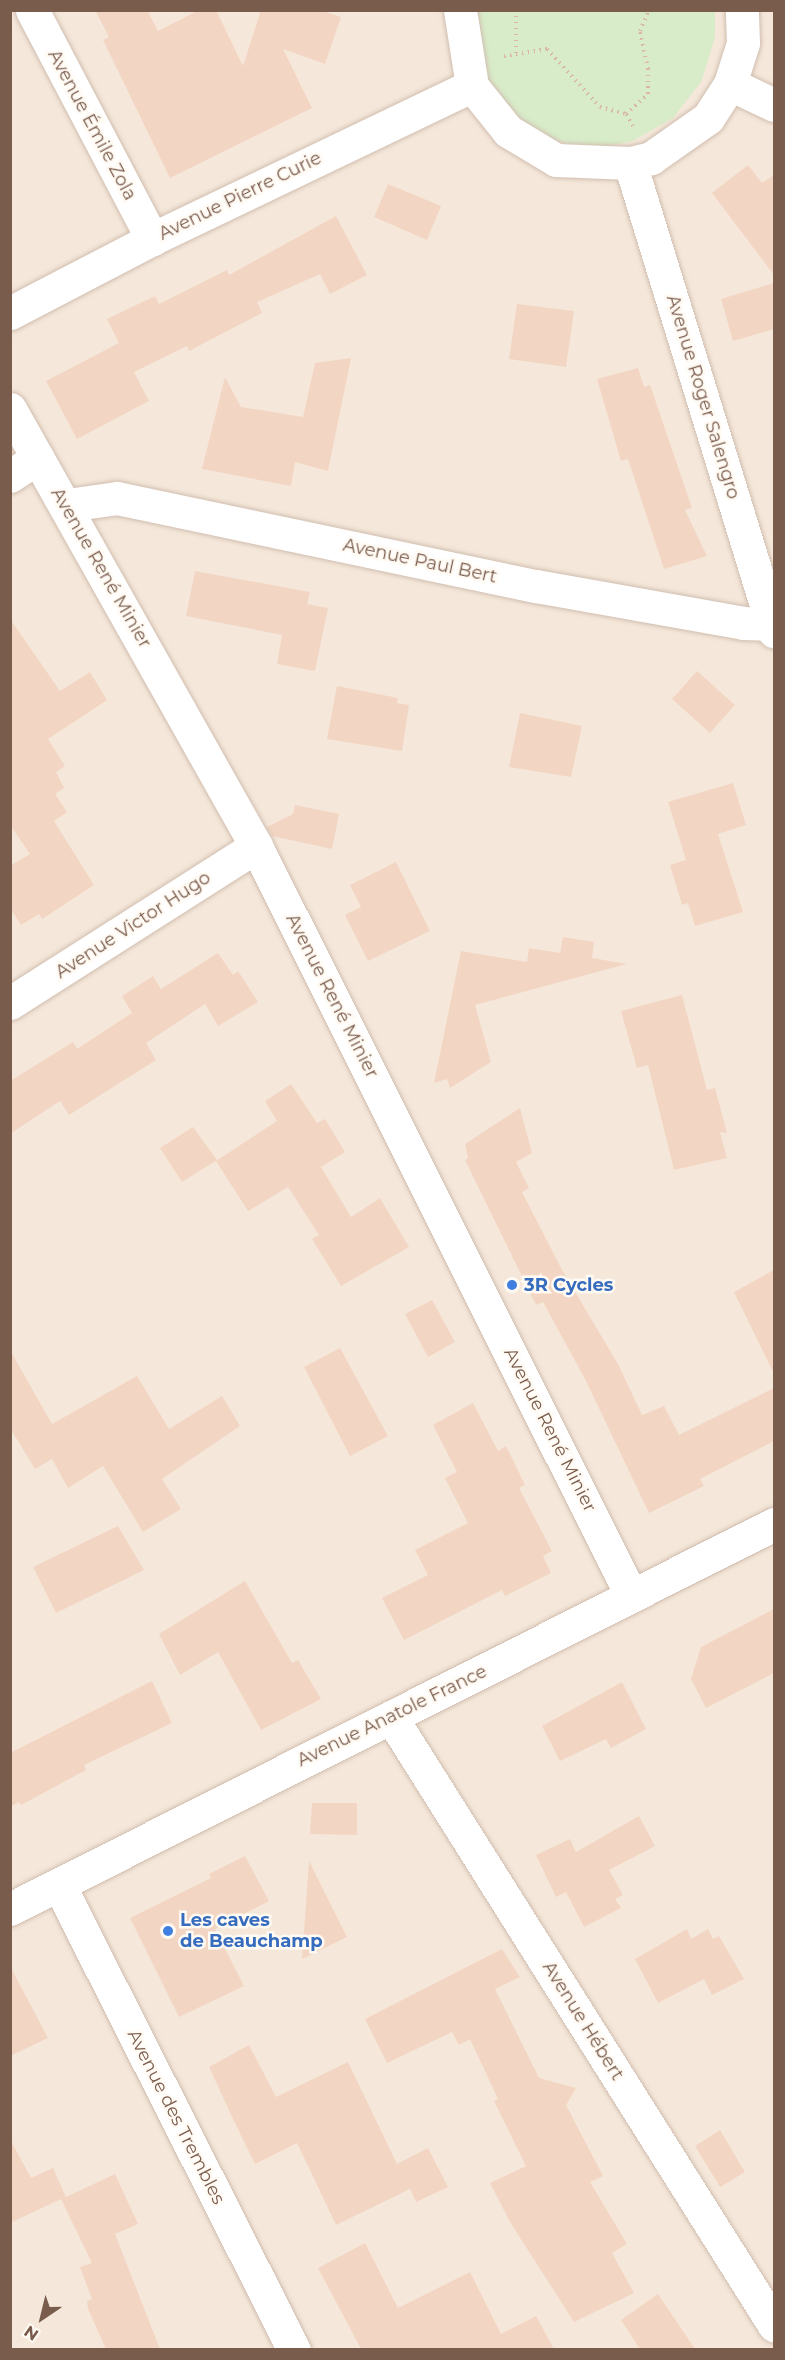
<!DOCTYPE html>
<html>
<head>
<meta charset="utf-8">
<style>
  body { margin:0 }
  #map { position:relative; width:785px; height:2360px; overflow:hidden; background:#fdf6ec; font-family:Montserrat,sans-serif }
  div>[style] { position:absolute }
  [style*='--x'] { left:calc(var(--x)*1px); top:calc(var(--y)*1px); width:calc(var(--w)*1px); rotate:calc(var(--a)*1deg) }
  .residential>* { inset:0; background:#f5e8da }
  .green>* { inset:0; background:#d8ecc9 }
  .building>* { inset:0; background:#f3d5c3 }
  .path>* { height:4px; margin-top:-2px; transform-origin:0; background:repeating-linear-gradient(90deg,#d9b8a5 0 1.5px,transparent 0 6px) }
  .roads { filter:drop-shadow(0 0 2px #d1beb0) drop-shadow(0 0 2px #d1beb0) }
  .minor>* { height:33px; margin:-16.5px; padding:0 16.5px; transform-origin:16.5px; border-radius:16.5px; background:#fff }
  .tertiary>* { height:33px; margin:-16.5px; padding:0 16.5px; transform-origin:16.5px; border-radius:16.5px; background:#fff }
  .dots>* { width:16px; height:16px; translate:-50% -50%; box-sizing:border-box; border:3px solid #fffaf3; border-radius:50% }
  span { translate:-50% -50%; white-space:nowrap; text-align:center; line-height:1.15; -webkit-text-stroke:5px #fffaf3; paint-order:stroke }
  .street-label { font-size:18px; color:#7a5c4d }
  .shop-label { font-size:18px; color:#366cbe; font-weight:700 }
  .left { translate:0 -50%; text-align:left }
  .frame { position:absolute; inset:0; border:12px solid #7a5c4d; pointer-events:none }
  .north { position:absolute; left:12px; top:2288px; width:60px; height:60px; -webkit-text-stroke:4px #fffaf3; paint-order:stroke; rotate:215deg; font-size:16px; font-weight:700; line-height:24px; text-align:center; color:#7a5c4d }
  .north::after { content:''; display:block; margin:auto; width:21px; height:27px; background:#7a5c4d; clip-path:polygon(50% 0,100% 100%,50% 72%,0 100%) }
</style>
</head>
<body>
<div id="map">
  <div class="residential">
    <i style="clip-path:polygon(11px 11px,774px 11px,774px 2349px,11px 2349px)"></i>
  </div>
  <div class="green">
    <i style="clip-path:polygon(472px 10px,715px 11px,715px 38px,701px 82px,673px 118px,633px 141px,603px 147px,573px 145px,543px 136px,517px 120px,487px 85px)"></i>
  </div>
  <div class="building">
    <i style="clip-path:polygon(95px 10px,147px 10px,158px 31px,199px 10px,216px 10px,243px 66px,261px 10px,320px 10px,341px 17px,325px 64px,283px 49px,312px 108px,170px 178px,103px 40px,109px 37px)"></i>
    <i style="clip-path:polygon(748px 165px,762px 183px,774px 175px,774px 275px,712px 193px)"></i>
    <i style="clip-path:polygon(388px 184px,441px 206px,427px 240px,374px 217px)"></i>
    <i style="clip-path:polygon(336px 216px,367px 275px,330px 294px,320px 274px,257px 302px,262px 313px,189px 351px,187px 346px,134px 372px,149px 401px,77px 439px,46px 381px,119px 343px,107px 319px,155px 296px,159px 304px,227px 270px,229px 275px)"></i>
    <i style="clip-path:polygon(774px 283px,774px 329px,733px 341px,721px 299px)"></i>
    <i style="clip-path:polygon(517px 304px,574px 311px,566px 367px,509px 359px)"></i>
    <i style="clip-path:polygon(351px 358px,328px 471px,295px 462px,291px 486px,202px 469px,225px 377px,241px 407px,303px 417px,315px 363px)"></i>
    <i style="clip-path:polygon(638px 368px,644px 387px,650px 385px,692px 508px,685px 510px,707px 556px,664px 569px,628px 459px,621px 461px,597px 379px)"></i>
    <i style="clip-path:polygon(195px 571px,310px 592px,307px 604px,328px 608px,315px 671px,277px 664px,282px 635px,186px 616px)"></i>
    <i style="clip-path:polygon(10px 619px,60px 691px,90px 672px,107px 700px,48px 739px,65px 766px,56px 772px,64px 788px,55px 794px,67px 812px,54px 821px,94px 885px,42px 919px,39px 914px,21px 925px,10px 908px,10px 866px,30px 854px,10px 825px)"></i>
    <i style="clip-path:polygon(697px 671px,735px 705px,710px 733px,672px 699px)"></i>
    <i style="clip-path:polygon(337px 686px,398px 698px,397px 703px,409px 705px,402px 751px,327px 739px)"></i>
    <i style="clip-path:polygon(520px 713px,582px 726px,571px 777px,509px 767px)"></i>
    <i style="clip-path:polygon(733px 783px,746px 825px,718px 834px,743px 912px,695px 926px,688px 903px,682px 905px,670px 865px,686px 860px,668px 802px)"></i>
    <i style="clip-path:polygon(295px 805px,339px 814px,332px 849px,272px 836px,267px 827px,293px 814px)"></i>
    <i style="clip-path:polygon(396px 862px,430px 931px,368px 961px,345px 915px,361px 907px,350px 885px)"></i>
    <i style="clip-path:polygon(563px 937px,594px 942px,592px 958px,627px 964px,475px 1005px,491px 1062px,450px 1088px,447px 1079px,434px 1083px,461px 951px,527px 962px,529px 948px,560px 953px)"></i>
    <i style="clip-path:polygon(218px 953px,233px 975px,238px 971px,258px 1002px,218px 1026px,205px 1004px,146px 1043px,156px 1060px,69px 1115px,60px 1101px,10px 1134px,10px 1081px,73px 1042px,77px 1049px,132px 1013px,122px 996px,153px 976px,161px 989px)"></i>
    <i style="clip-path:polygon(682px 995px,707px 1090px,715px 1088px,727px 1133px,720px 1132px,727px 1158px,674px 1170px,648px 1065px,637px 1068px,621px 1011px)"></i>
    <i style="clip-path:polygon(291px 1084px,317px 1123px,325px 1119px,345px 1152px,321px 1167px,351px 1217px,380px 1198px,409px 1247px,341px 1286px,312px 1239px,319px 1235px,288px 1187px,248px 1211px,216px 1161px,277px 1121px,265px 1101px)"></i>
    <i style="clip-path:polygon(520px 1108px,532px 1153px,516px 1162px,529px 1188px,522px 1192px,562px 1270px,618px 1364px,642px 1415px,664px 1406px,679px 1435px,774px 1388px,774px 1441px,700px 1479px,704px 1486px,649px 1513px,586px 1381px,543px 1302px,536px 1305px,465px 1160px,468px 1158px,465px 1144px)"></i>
    <i style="clip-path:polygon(193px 1127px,217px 1160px,182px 1182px,160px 1148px)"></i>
    <i style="clip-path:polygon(774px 1270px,774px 1374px,734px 1292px)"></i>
    <i style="clip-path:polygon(432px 1300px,455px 1342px,428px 1357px,405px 1314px)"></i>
    <i style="clip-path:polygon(340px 1348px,388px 1436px,350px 1456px,304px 1367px)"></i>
    <i style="clip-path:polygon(10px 1350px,52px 1424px,137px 1376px,169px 1429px,222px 1396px,240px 1426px,162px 1479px,181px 1509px,143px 1532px,103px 1466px,68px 1488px,52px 1459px,35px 1469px,10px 1428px)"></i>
    <i style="clip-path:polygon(473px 1403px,498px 1451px,506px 1446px,525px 1485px,519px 1488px,552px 1551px,543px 1556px,551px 1573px,505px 1596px,502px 1590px,404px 1640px,382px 1598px,428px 1575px,415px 1550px,468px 1523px,445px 1478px,457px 1472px,433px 1425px)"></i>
    <i style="clip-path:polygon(118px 1526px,144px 1570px,56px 1613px,33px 1567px)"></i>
    <i style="clip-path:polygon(245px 1581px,292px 1663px,298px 1660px,321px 1699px,261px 1730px,218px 1652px,180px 1675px,159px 1634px)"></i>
    <i style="clip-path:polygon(774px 1609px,774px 1673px,706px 1708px,691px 1679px,701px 1647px)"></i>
    <i style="clip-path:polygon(152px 1681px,172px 1723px,84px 1765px,86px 1770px,21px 1805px,19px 1802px,10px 1807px,10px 1753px)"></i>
    <i style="clip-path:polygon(622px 1682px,646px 1729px,611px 1748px,606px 1739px,560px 1761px,542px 1726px)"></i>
    <i style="clip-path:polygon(312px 1803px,357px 1803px,357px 1835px,310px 1834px)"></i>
    <i style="clip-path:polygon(639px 1816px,655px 1846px,609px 1870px,623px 1895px,615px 1899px,621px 1908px,584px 1927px,566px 1892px,556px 1897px,536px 1855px,570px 1839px,576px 1852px)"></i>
    <i style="clip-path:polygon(245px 1856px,269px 1901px,215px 1929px,244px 1986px,179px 2017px,130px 1918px,211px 1878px,209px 1874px)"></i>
    <i style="clip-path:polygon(309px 1861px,347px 1937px,302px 1959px)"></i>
    <i style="clip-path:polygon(687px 1929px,691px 1939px,708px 1929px,713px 1939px,719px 1936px,744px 1979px,712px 1995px,704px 1979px,658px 2003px,635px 1959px)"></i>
    <i style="clip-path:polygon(502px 1949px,520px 1977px,495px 1989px,539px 2078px,576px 2088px,566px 2105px,603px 2176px,590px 2182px,627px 2244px,612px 2253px,634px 2293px,574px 2322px,510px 2222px,490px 2183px,526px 2166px,494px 2101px,498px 2099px,470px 2039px,459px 2045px,452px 2032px,387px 2063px,365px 2019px)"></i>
    <i style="clip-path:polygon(10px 1966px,48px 2038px,10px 2056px)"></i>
    <i style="clip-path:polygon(249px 2045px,276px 2097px,348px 2062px,397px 2164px,428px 2148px,448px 2187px,416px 2202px,410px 2189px,336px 2225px,297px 2143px,255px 2164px,233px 2119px,209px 2067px)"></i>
    <i style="clip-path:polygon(720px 2130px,745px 2172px,720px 2187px,695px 2146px)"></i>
    <i style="clip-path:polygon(10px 2139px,31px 2178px,53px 2168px,66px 2197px,115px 2174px,138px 2224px,115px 2234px,160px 2349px,106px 2349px,88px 2309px,87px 2301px,92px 2299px,80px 2267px,92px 2263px,61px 2199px,10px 2223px)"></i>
    <i style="clip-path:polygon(365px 2243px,398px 2308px,470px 2272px,501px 2334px,536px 2316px,554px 2349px,361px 2349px,318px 2268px)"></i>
    <i style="clip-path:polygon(658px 2294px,695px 2349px,640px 2349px,621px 2320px)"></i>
  </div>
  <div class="path">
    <i style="--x:516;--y:10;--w:44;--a:90"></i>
    <i style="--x:504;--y:56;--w:44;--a:-9.2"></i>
    <i style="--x:547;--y:49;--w:79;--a:47.6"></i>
    <i style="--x:600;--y:107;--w:27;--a:15"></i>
    <i style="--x:633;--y:126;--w:14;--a:-120"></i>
    <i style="--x:626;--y:114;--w:30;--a:-42"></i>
    <i style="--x:648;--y:94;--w:25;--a:-90"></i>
    <i style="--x:648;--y:69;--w:39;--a:-102"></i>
    <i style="--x:640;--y:31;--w:23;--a:-67"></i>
  </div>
  <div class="roads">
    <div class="minor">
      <i style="--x:32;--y:10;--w:259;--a:62.3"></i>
      <i style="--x:460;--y:10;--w:77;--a:81"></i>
      <i style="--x:472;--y:86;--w:58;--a:51.3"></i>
      <i style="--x:508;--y:131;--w:56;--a:31.1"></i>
      <i style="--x:556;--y:160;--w:74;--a:2.3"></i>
      <i style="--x:630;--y:163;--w:22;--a:-13"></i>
      <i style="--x:651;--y:158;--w:70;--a:-35.1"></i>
      <i style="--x:708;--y:118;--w:40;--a:-57.1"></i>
      <i style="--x:730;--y:84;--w:43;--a:-72.4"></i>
      <i style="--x:743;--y:43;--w:33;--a:-92"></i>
      <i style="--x:730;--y:84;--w:49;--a:25.5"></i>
      <i style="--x:630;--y:163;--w:490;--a:72.9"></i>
      <i style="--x:10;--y:313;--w:160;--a:-27.5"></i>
      <i style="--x:152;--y:239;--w:355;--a:-25.6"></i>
      <i style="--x:10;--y:409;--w:501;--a:60.62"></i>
      <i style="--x:256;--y:846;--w:838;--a:63.4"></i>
      <i style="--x:10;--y:476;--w:33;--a:-33"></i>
      <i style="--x:67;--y:505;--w:50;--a:-8"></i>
      <i style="--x:117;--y:498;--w:428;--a:11.9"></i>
      <i style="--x:536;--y:586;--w:210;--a:10.1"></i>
      <i style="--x:743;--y:623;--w:31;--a:2"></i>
      <i style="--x:10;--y:1003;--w:292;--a:-32.5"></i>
      <i style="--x:391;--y:1717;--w:719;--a:57.79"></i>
      <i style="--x:59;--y:1885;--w:521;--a:63.19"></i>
    </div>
    <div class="tertiary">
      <i style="--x:10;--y:1909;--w:856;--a:-26.74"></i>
    </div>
  </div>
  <div class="dots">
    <i style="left:512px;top:1285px;background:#3f7fe0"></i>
    <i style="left:168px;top:1931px;background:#3f7fe0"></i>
  </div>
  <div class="street-label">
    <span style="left:92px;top:125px;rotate:62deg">Avenue Émile Zola</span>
    <span style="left:240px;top:196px;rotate:-26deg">Avenue Pierre Curie</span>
    <span style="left:703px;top:397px;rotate:73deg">Avenue Roger Salengro</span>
    <span style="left:420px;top:561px;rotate:12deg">Avenue Paul Bert</span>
    <span style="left:101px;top:568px;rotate:60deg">Avenue René Minier</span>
    <span style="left:133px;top:925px;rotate:-33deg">Avenue Victor Hugo</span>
    <span style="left:332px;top:996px;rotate:63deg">Avenue René Minier</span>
    <span style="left:550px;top:1430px;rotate:63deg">Avenue René Minier</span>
    <span style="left:392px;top:1716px;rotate:-26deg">Avenue Anatole France</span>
    <span style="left:583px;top:2021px;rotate:58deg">Avenue Hébert</span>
    <span style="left:176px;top:2117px;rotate:63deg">Avenue des Trembles</span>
  </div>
  <div class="shop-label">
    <span class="left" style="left:524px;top:1285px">3R Cycles</span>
    <span class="left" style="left:180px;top:1931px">Les caves<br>de Beauchamp</span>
  </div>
  <div class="frame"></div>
  <div class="north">N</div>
</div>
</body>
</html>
